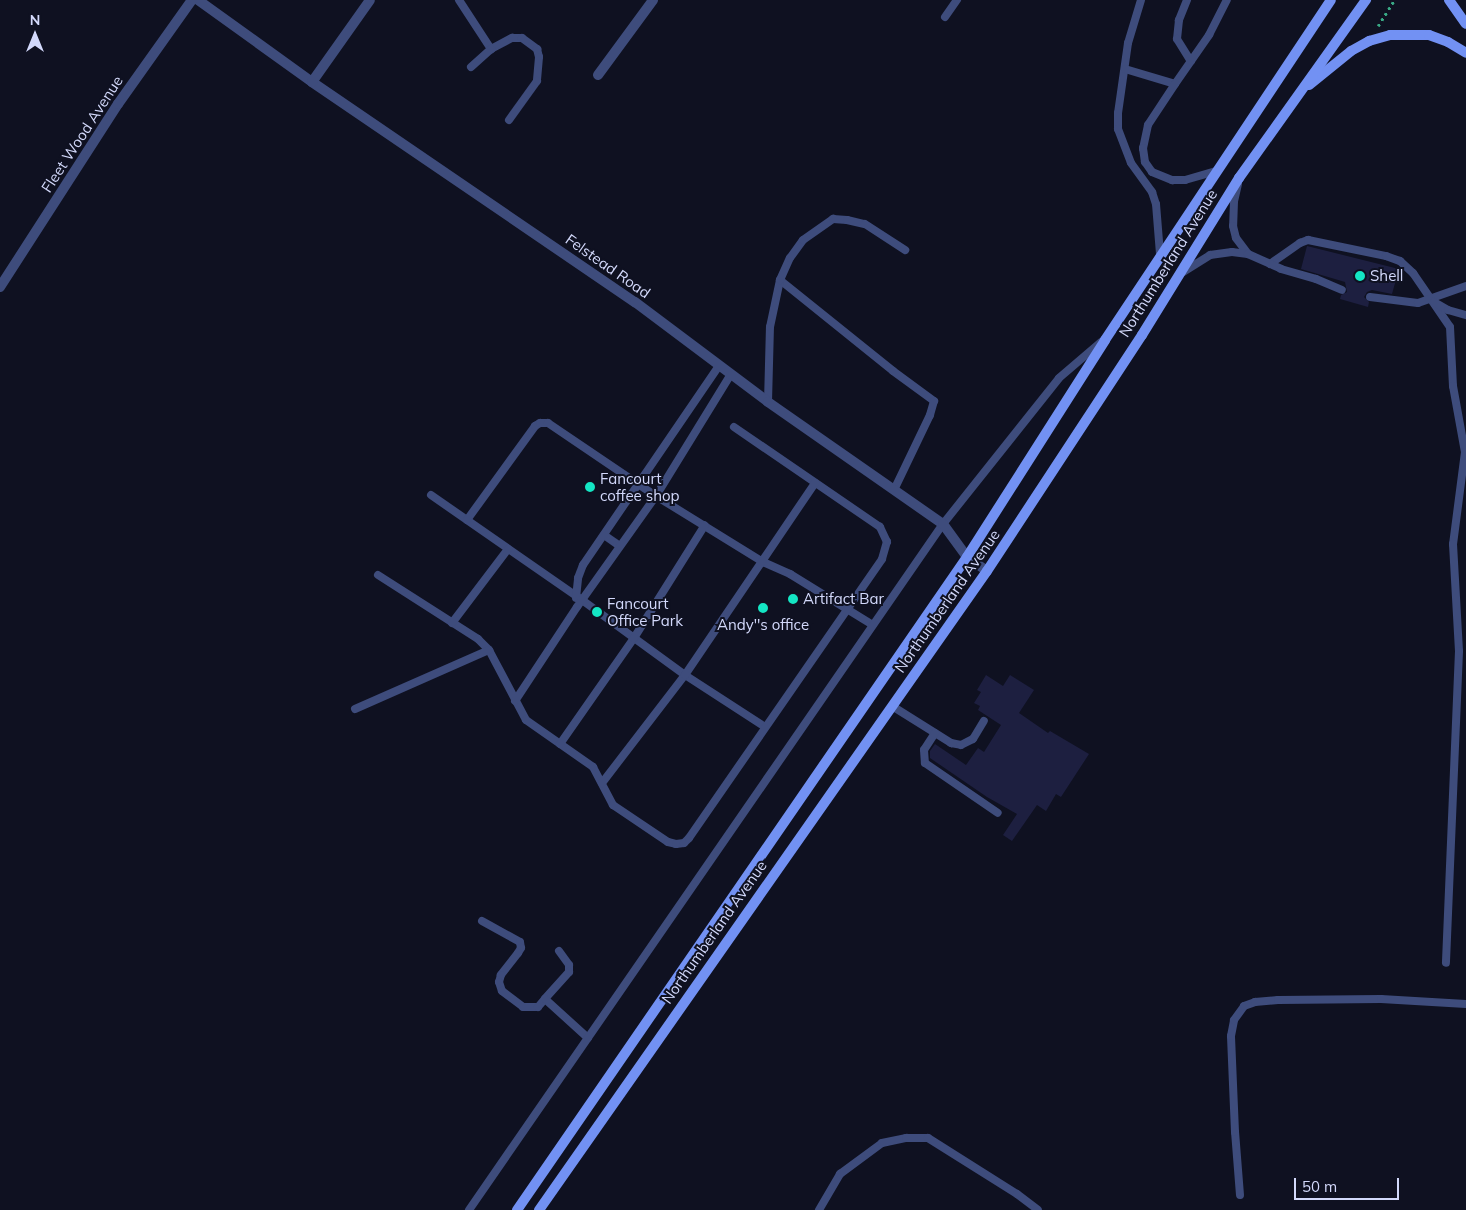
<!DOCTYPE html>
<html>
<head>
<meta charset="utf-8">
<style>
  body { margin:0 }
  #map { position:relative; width:1466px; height:1210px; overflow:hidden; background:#0f1121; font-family:Mulish,sans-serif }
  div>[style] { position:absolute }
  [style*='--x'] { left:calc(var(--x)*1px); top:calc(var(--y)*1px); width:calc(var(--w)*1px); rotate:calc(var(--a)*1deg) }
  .building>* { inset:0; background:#1d1f40 }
  .path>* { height:2.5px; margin-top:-1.25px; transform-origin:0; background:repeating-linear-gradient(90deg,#39a985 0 2.5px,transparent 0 6.5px) }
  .service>* { height:8px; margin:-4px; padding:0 4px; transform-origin:4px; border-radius:4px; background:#3e4c7c }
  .minor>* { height:10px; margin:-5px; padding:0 5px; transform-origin:5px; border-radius:5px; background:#3e4c7c }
  .secondary>* { height:10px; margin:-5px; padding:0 5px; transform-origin:5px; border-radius:5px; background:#7291f3 }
  .dots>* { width:14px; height:14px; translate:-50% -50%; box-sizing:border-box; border:2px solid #0f1121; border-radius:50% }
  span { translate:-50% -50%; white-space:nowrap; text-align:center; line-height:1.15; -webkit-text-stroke:4px #0f1121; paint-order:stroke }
  .street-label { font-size:15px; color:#d3d9fb }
  .poi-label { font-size:15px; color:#d3d9fb }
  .left { translate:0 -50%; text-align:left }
  .north { position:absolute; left:10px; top:10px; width:50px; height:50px; -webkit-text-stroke:4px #0f1121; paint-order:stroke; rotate:0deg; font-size:14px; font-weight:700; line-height:20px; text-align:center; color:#d3d9fb }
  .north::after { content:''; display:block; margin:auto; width:18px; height:22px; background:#d3d9fb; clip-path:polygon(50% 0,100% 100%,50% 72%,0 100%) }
  .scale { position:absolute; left:1294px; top:1178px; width:105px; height:22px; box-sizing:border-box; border:2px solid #d3d9fb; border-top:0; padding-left:6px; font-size:15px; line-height:18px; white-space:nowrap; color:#d3d9fb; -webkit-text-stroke:4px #0f1121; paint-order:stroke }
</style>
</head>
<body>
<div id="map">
  <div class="building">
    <i style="clip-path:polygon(1307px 246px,1399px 269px,1392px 294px,1372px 290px,1367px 292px,1364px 297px,1369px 302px,1368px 307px,1340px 299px,1341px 295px,1347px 292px,1345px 282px,1301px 269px)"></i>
    <i style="clip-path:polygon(986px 675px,1003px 686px,1010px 675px,1034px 690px,1019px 713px,1048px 733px,1050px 731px,1089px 754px,1061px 797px,1056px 794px,1046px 811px,1037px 805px,1012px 841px,1003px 835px,1017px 814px,987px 797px,930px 758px,930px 751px,935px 744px,966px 765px,978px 748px,984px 752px,1001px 725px,978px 710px,980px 706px,974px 703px,981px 692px,977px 690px)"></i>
  </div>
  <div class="path">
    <i style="--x:1378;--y:26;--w:31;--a:-58"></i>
  </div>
  <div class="service">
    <i style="--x:459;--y:0;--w:59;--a:56.9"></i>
    <i style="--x:491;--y:49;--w:24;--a:-28"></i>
    <i style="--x:512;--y:38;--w:10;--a:0"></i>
    <i style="--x:522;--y:38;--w:19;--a:36"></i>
    <i style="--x:537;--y:49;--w:8;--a:76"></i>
    <i style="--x:539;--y:57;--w:24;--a:95"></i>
    <i style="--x:537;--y:81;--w:48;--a:125.7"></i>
    <i style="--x:1141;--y:0;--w:45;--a:106.8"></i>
    <i style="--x:1128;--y:43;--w:71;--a:98.1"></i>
    <i style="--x:1118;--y:113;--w:16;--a:90"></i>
    <i style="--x:1118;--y:129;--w:36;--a:69"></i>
    <i style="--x:1131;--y:163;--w:36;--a:54"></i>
    <i style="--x:1152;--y:192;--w:13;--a:72"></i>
    <i style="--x:1156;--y:204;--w:50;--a:85.4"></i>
    <i style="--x:1187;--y:0;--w:22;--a:112"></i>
    <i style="--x:1179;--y:20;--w:19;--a:96"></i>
    <i style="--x:1177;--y:39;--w:26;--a:58"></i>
    <i style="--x:945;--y:17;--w:21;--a:-55"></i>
    <i style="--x:471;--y:67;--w:27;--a:-42"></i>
    <i style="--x:1125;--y:69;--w:52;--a:16.7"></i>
    <i style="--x:1175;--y:84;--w:60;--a:-55.2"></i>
    <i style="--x:1209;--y:35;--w:39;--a:-63"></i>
    <i style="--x:1175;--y:84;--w:49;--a:123.4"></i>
    <i style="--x:1148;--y:125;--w:24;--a:102"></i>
    <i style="--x:1143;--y:148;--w:14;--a:82"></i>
    <i style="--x:1145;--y:162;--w:12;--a:55"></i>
    <i style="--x:1152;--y:172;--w:22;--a:22"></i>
    <i style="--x:1172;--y:180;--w:13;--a:0"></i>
    <i style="--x:1185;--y:180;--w:33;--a:-16"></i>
    <i style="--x:1238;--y:184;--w:17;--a:103"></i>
    <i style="--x:1234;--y:201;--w:25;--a:92"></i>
    <i style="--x:1233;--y:226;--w:12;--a:76"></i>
    <i style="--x:1236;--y:238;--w:20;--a:53"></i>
    <i style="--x:1270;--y:264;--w:37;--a:-35"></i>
    <i style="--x:1300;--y:243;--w:9;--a:-21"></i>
    <i style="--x:1308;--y:240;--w:80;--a:11.6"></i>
    <i style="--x:1386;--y:256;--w:15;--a:20"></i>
    <i style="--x:1400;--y:261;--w:18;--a:43"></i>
    <i style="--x:1413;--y:273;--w:65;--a:55.6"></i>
    <i style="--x:1450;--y:327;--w:59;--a:87.1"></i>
    <i style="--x:1453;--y:386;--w:67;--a:79.7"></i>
    <i style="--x:1465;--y:452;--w:93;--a:97.4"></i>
    <i style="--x:1453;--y:544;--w:107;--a:86.8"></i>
    <i style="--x:1459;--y:651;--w:312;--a:92.4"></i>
    <i style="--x:1183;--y:272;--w:32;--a:-32"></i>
    <i style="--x:1210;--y:255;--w:22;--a:-8"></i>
    <i style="--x:1232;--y:252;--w:16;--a:7"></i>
    <i style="--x:1248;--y:254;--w:36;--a:24"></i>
    <i style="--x:1281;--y:269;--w:36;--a:16"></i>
    <i style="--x:1316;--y:279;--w:28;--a:23"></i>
    <i style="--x:780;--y:280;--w:145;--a:38.8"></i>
    <i style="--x:893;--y:371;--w:51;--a:36.2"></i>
    <i style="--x:934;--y:401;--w:15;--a:106"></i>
    <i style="--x:930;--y:415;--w:83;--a:115.6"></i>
    <i style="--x:1370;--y:297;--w:48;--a:7.1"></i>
    <i style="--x:1418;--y:303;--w:51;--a:-19.5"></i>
    <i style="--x:1434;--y:302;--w:16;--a:30"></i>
    <i style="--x:1448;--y:310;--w:19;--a:16"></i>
    <i style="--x:768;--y:402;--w:75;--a:-88.5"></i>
    <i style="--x:770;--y:327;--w:48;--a:-78"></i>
    <i style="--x:780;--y:280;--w:24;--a:-66"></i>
    <i style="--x:790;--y:258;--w:22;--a:-54"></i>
    <i style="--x:803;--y:240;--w:37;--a:-35"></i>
    <i style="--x:833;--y:219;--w:14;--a:4"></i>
    <i style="--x:847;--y:220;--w:18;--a:13"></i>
    <i style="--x:865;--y:224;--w:48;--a:33"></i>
    <i style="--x:431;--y:495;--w:184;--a:34.8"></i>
    <i style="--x:582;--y:600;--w:127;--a:36.1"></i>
    <i style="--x:685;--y:675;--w:95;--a:33"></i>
    <i style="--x:467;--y:520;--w:116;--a:-54.1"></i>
    <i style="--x:535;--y:426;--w:6;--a:-31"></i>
    <i style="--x:540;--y:423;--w:8;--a:0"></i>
    <i style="--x:548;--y:423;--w:130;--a:34.1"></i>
    <i style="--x:656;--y:496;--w:126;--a:31.7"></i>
    <i style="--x:763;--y:562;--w:30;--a:24"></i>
    <i style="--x:790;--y:574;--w:97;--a:31.6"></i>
    <i style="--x:604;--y:535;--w:19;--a:35"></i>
    <i style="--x:378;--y:575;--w:119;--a:32.6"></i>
    <i style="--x:478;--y:639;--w:16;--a:45"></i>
    <i style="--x:489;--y:650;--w:79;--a:62.1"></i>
    <i style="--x:526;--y:720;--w:82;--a:35"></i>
    <i style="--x:593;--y:767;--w:43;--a:62.2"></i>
    <i style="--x:613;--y:805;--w:66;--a:33.9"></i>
    <i style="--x:668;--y:842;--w:8;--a:14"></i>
    <i style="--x:676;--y:844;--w:8;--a:-7"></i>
    <i style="--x:684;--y:843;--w:7;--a:-45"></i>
    <i style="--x:689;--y:838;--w:339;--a:-55.3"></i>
    <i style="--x:882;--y:559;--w:18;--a:-74"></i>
    <i style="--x:887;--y:542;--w:17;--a:-115"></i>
    <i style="--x:880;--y:527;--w:177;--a:-145.6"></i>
    <i style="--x:576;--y:598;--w:20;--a:-84"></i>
    <i style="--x:578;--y:578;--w:14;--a:-69"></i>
    <i style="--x:583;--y:565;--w:241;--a:-55.7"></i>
    <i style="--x:452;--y:623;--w:93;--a:-52.9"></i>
    <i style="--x:515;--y:701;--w:113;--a:-56.6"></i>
    <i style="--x:577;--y:607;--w:136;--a:-54.6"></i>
    <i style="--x:656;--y:496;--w:143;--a:-58.4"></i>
    <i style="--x:892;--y:706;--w:70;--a:32.1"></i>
    <i style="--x:951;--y:743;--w:10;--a:11"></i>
    <i style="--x:961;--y:745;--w:13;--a:-27"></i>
    <i style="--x:973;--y:739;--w:21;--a:-59"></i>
    <i style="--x:355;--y:709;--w:146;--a:-23.8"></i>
    <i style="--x:935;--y:733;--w:20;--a:123"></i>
    <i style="--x:924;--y:750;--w:13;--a:86"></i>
    <i style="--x:925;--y:763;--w:88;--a:34.4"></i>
    <i style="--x:560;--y:744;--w:129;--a:-55.1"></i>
    <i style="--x:634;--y:638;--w:133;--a:-57.9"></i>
    <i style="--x:602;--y:783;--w:136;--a:-52.5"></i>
    <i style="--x:685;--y:675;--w:232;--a:-55.9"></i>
    <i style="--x:482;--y:921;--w:43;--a:28.9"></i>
    <i style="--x:520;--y:942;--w:6;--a:81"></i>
    <i style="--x:521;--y:948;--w:6;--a:121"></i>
    <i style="--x:518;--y:953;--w:28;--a:128"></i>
    <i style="--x:501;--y:975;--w:7;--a:106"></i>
    <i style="--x:499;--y:982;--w:9;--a:72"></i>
    <i style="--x:502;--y:991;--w:26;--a:37"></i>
    <i style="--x:523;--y:1007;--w:15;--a:0"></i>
    <i style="--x:538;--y:1007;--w:11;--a:-49"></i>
    <i style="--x:559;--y:951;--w:17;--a:54"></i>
    <i style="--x:569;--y:965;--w:7;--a:90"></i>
    <i style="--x:569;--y:972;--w:36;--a:132"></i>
    <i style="--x:545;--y:999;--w:58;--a:42.2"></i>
    <i style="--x:1240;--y:1195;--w:63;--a:-94.5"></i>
    <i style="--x:1235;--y:1132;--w:96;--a:-92.4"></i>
    <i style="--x:1231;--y:1036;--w:16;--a:-79"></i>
    <i style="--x:1234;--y:1020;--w:17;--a:-54"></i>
    <i style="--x:1244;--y:1006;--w:12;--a:-20"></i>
    <i style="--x:1255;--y:1002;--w:23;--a:-5"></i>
    <i style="--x:1278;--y:1000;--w:103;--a:-0.6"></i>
    <i style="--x:1381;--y:999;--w:85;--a:3.4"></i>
    <i style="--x:469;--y:1210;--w:834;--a:-55.36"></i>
    <i style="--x:943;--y:524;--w:186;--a:-51.5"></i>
    <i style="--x:1059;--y:378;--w:55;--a:-40.6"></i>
    <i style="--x:819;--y:1210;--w:42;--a:-59.7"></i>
    <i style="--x:840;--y:1174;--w:52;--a:-36.4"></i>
    <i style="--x:882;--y:1143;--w:25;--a:-12"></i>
    <i style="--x:906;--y:1138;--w:22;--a:0"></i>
    <i style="--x:928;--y:1138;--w:105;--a:32.2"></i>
    <i style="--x:1017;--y:1194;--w:26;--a:37"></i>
  </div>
  <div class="minor">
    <i style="--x:198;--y:0;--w:140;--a:35.7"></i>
    <i style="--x:312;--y:82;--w:391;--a:34.3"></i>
    <i style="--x:635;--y:302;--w:166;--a:36.9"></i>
    <i style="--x:768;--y:402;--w:213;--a:34.9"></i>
    <i style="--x:943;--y:524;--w:41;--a:54"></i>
    <i style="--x:967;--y:557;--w:24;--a:35"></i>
    <i style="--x:598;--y:75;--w:93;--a:-53.7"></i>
    <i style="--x:312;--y:82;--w:100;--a:-54.7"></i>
    <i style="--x:0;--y:287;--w:218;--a:-57.2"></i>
    <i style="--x:118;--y:104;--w:128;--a:-54.6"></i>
  </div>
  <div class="secondary">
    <i style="--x:1449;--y:0;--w:29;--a:55"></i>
    <i style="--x:1309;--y:85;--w:54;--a:-39"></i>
    <i style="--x:1351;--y:51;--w:21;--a:-29"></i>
    <i style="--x:1369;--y:41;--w:22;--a:-16"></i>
    <i style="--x:1390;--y:35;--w:39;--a:0"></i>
    <i style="--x:1429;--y:35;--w:20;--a:20"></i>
    <i style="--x:1448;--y:42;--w:21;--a:31"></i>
    <i style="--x:517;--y:1210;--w:793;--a:-55.43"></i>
    <i style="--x:967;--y:557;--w:257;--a:-57.5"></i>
    <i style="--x:1105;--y:340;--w:408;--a:-56.4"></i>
    <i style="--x:539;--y:1210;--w:780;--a:-54.97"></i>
    <i style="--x:987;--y:571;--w:282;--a:-56.7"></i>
    <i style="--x:1142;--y:335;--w:185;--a:-58.3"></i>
    <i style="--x:1239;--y:178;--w:219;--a:-54.5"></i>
  </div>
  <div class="dots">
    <i style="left:1360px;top:276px;background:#14e6c4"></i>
    <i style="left:590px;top:487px;background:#14e6c4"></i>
    <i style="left:793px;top:599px;background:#14e6c4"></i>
    <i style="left:763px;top:608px;background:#14e6c4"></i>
    <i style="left:597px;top:612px;background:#14e6c4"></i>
  </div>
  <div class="street-label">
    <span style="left:82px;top:134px;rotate:-57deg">Fleet Wood Avenue</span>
    <span style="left:1168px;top:263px;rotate:-58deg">Northumberland Avenue</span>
    <span style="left:608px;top:266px;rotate:35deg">Felstead Road</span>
    <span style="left:947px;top:601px;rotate:-55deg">Northumberland Avenue</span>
    <span style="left:714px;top:932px;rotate:-55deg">Northumberland Avenue</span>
  </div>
  <div class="poi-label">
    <span class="left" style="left:1370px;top:276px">Shell</span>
    <span class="left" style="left:600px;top:487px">Fancourt<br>coffee shop</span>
    <span class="left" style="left:803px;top:599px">Artifact Bar</span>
    <span class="left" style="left:607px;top:612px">Fancourt<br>Office Park</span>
    <span style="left:763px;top:625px">Andy''s office</span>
  </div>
  <div class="north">N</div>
  <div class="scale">50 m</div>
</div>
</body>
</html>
